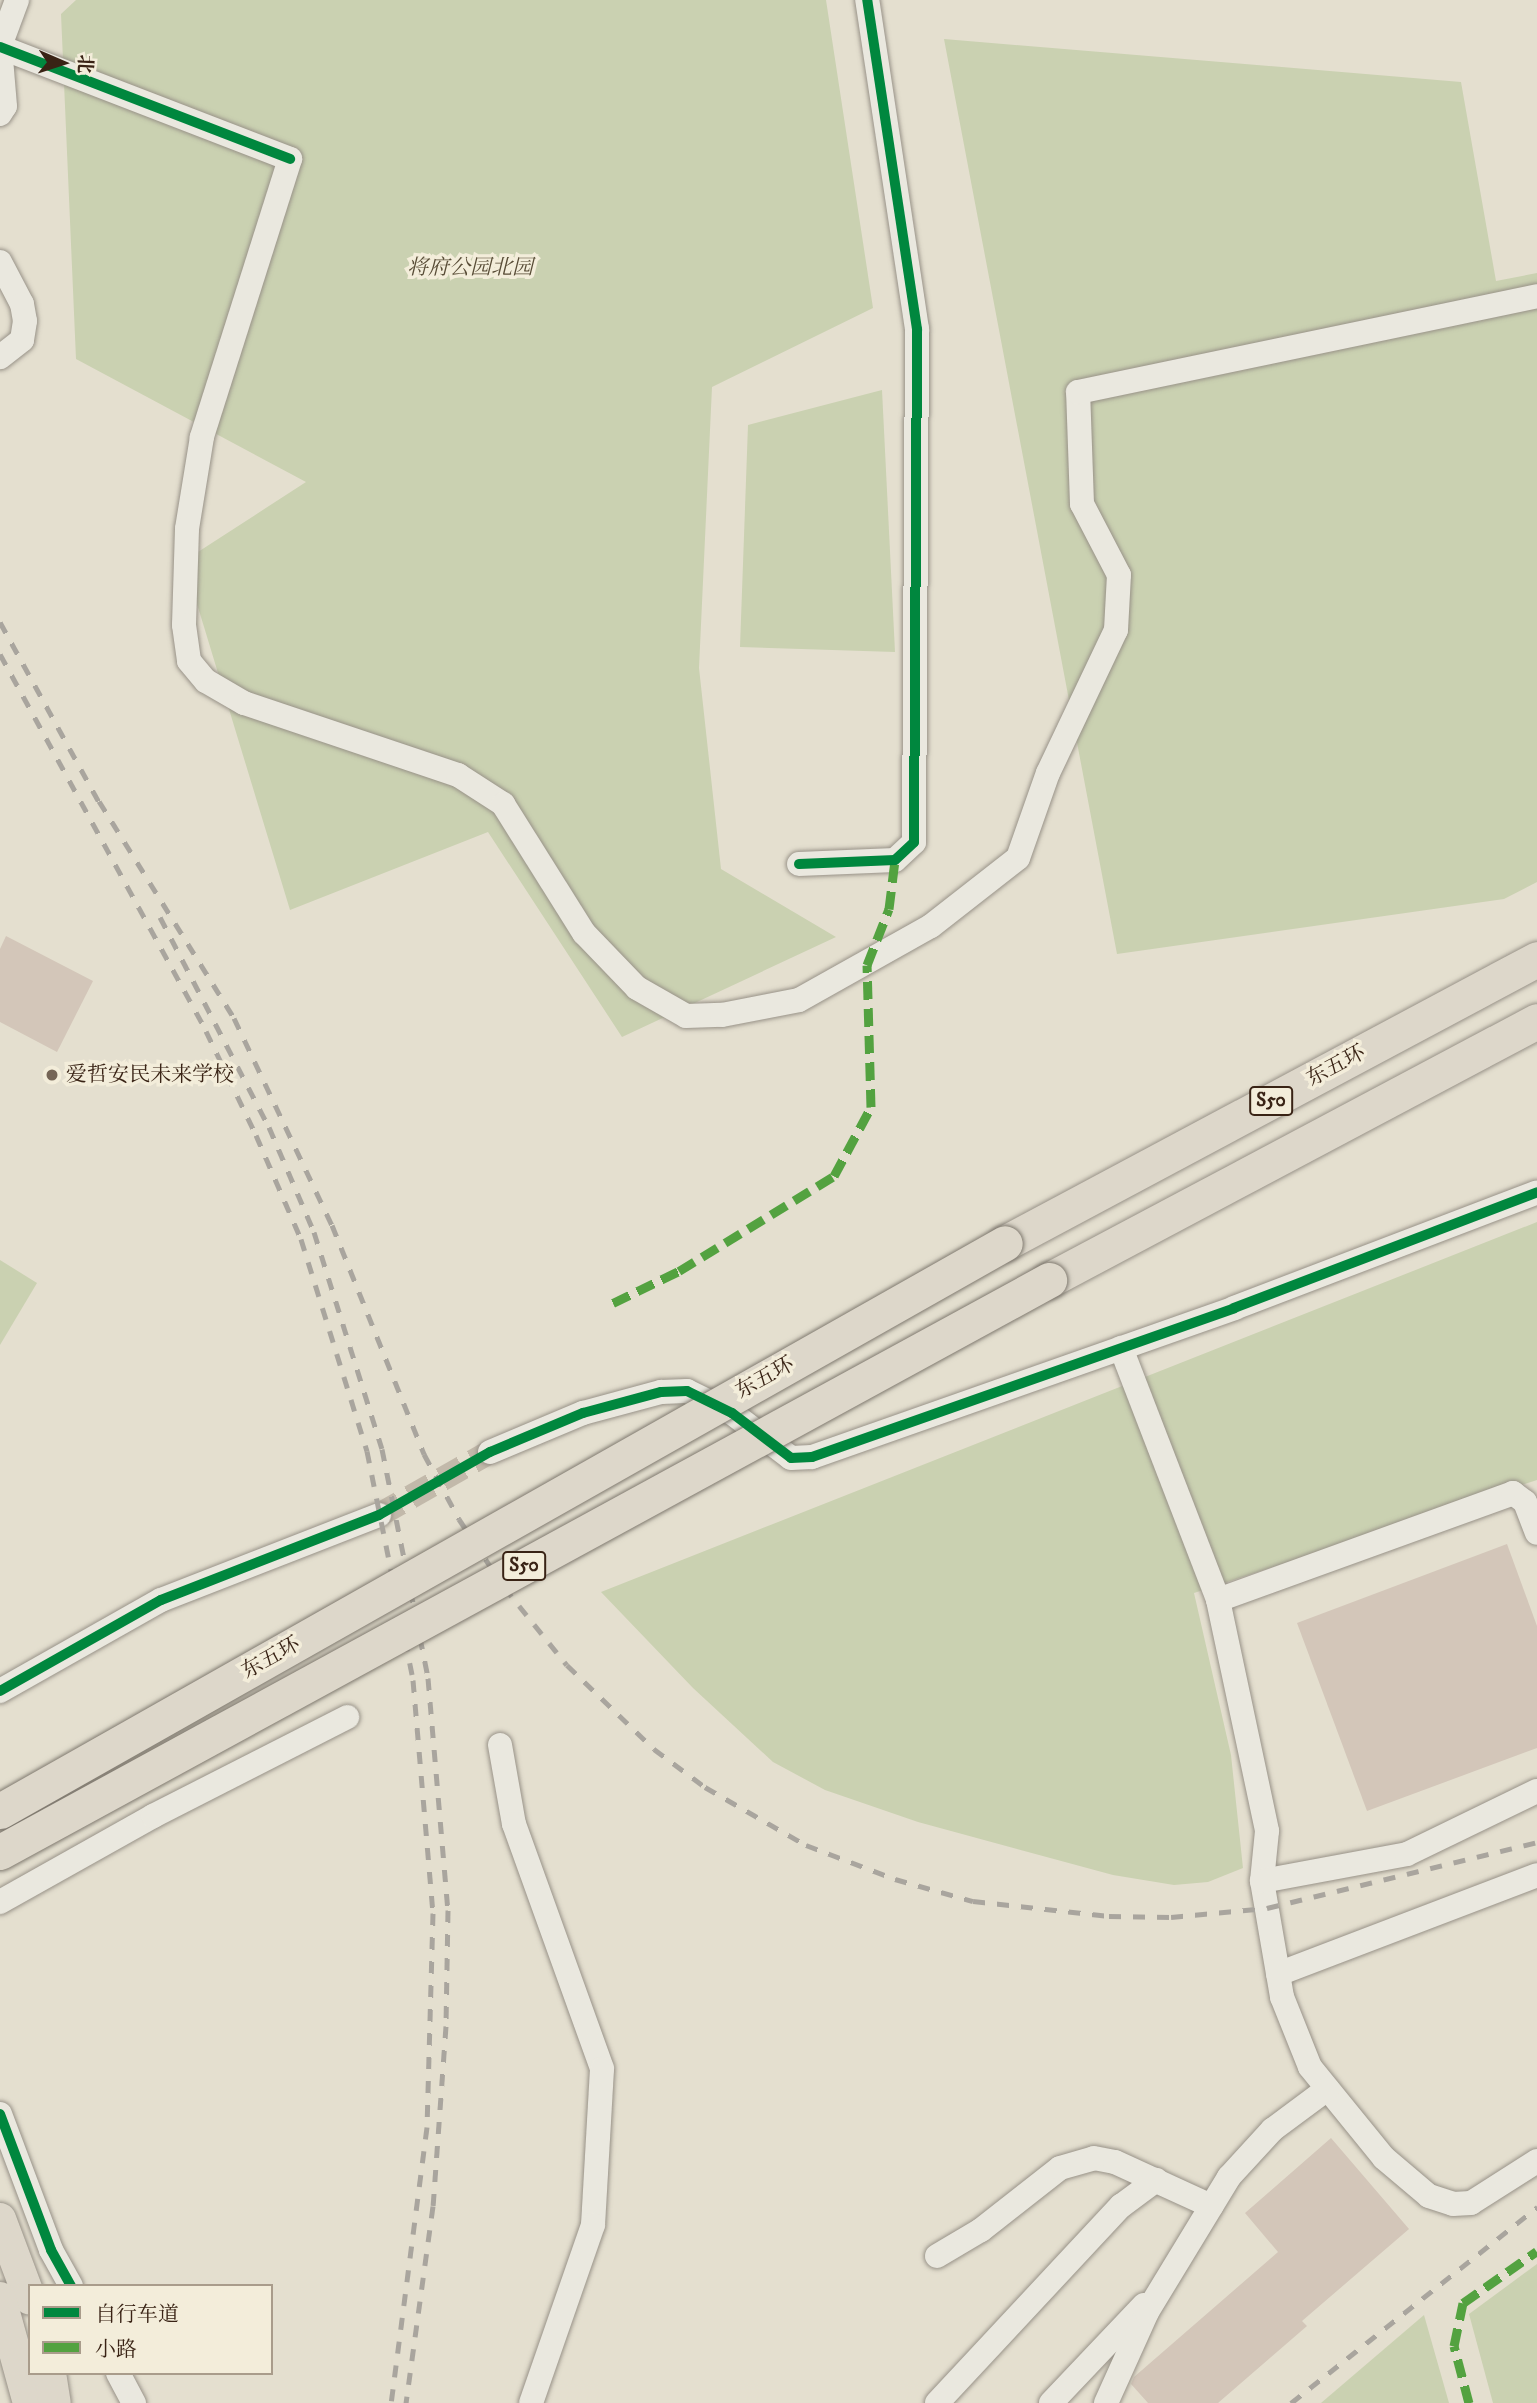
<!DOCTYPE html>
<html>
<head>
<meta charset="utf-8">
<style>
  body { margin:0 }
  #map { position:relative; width:1537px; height:2403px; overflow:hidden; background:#e4dfcf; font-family:"IM FELL DW Pica","Noto Serif SC",serif }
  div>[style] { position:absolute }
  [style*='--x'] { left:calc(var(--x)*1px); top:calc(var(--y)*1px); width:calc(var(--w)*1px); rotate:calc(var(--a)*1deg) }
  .green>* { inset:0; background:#cad1b1 }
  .building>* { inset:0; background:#d3c6b9 }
  .minor-tunnel>* { height:24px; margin-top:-12px; transform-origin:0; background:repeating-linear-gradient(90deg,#c2b9aa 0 24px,transparent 0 36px) }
  .roads { filter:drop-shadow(0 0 2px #989288) drop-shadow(0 0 2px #989288) }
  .minor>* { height:24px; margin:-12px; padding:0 12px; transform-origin:12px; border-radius:12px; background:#eae8df }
  .major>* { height:32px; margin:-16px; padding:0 16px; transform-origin:16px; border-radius:16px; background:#ddd7ca }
  .highway>* { height:35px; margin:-17.5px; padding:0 17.5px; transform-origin:17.5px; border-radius:17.5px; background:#ddd7ca }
  .rail>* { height:5px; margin-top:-2.5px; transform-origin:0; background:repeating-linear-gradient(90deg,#a9a59e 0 12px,transparent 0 24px) }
  .bridges { filter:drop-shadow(0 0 2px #7f796f) drop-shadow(0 0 2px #7f796f) }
  .highway-bridge>* { height:35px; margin:-17.5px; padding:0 17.5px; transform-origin:17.5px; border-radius:17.5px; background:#ddd7ca }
  .quiet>* { height:9px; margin-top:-4.5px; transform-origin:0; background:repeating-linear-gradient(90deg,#53a240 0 18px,transparent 0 27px) }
  .cycleway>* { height:10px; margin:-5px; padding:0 5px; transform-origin:5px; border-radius:5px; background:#00873e }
  .dots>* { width:19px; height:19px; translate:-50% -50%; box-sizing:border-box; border:4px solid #f3edda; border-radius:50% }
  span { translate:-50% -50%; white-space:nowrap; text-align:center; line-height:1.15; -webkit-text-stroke:7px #f3edda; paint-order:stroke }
  .shield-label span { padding:2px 5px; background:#f3edda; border:2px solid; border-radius:5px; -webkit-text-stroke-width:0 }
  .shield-label { font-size:19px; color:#392315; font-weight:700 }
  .park-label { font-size:21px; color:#584c36; font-style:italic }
  .street-label { font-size:21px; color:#392315 }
  .poi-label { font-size:21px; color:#392315 }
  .left { translate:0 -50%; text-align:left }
  .legend { position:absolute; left:28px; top:2284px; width:245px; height:91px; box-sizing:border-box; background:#f3edda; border:2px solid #a99c8b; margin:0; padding:9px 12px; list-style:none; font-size:21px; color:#392315 }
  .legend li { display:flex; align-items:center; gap:14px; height:35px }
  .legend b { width:35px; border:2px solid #a99c8b }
  .north { position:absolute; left:28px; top:28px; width:70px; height:70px; -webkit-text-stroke:5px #f3edda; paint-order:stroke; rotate:93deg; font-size:19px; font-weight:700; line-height:28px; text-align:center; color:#392315 }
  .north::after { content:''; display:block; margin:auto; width:24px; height:32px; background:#392315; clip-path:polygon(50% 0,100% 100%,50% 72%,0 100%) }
</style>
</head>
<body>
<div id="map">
  <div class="green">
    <i style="clip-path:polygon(76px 0,826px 0,873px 308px,712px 387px,699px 668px,721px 869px,836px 937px,622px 1037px,488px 832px,290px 910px,184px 561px,306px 482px,76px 359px,61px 14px)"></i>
    <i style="clip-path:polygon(944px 39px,1461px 82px,1496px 281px,1537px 273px,1537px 882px,1504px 899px,1117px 954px)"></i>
    <i style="clip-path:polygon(882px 390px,895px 652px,740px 647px,748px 425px)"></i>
    <i style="clip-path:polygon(1537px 1222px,1537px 1480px,1194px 1593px,1231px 1755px,1243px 1868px,1208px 1882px,1174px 1885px,1113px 1875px,918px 1822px,825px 1790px,773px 1762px,693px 1688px,601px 1592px)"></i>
    <i style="clip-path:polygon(0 1260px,37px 1283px,0 1345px)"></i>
    <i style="clip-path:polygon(1537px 2264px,1537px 2403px,1493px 2403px,1469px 2314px)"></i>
    <i style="clip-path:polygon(1424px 2315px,1449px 2403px,1321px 2403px)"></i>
  </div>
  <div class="building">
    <i style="clip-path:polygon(6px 936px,93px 981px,57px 1052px,0 1022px,0 949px)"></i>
    <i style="clip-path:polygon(1507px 1544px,1537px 1626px,1537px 1748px,1367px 1811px,1297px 1623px)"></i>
    <i style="clip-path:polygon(1331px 2138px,1409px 2229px,1302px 2321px,1307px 2326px,1218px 2403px,1148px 2403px,1131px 2384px,1134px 2377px,1278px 2252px,1245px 2213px)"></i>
  </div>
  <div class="minor-tunnel">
    <i style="--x:379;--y:1515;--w:128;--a:-29.6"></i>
  </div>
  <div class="roads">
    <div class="minor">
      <i style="--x:0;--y:47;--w:311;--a:21.1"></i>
      <i style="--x:290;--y:159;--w:292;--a:107.6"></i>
      <i style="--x:202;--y:437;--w:93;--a:99.3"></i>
      <i style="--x:187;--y:529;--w:96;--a:91.8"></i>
      <i style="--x:184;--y:625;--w:36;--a:82"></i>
      <i style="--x:189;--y:661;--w:26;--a:50"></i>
      <i style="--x:206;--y:681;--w:44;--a:30.1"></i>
      <i style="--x:244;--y:703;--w:226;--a:18.6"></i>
      <i style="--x:458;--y:775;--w:54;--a:32.8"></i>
      <i style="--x:503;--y:804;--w:152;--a:57.9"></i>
      <i style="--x:584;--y:933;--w:76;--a:46.1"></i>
      <i style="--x:637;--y:988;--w:56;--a:29.7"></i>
      <i style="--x:686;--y:1016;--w:36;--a:-2"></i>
      <i style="--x:722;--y:1015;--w:78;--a:-11"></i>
      <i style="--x:799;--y:1000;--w:151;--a:-29.3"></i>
      <i style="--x:931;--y:926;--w:110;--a:-38"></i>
      <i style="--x:1018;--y:858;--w:90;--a:-70.6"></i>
      <i style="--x:1048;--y:773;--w:158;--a:-64.6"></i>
      <i style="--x:1116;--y:630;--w:55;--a:-86.9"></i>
      <i style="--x:1119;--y:575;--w:80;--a:-117.5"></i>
      <i style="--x:1082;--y:504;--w:112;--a:-92"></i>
      <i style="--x:1078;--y:392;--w:469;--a:-11.8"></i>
      <i style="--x:0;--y:114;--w:9;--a:-58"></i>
      <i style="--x:5;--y:106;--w:60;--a:-94.8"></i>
      <i style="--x:0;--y:46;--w:49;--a:-69.7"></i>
      <i style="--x:0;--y:262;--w:47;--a:62.4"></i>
      <i style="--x:22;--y:304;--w:17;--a:80"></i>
      <i style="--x:25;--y:321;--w:19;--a:99"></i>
      <i style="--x:22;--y:340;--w:28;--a:142"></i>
      <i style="--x:799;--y:864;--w:96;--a:-2.4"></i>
      <i style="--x:895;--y:860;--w:26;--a:-43"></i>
      <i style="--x:914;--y:842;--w:513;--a:-89.66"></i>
      <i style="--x:917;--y:329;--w:333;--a:-98.6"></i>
      <i style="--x:1121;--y:1348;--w:270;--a:68.9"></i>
      <i style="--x:1218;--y:1600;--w:236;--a:78"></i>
      <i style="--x:1267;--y:1831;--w:50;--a:95.7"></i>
      <i style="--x:1262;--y:1881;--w:118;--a:80.2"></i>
      <i style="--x:1282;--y:1997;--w:75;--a:68.2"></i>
      <i style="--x:1310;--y:2067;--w:117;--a:50.9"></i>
      <i style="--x:1384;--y:2158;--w:59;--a:40.2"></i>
      <i style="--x:1429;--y:2196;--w:25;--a:18"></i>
      <i style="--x:1453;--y:2204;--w:18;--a:-3"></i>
      <i style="--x:1471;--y:2203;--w:78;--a:-32.5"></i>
      <i style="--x:490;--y:1452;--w:101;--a:-22.8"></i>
      <i style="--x:583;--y:1413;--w:81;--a:-15.1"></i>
      <i style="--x:661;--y:1392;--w:26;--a:-2"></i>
      <i style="--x:687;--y:1391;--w:50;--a:26.1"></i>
      <i style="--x:732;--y:1413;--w:74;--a:37.3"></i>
      <i style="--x:791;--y:1458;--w:21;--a:-3"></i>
      <i style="--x:812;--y:1457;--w:448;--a:-19.4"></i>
      <i style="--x:1234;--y:1308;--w:324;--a:-20.9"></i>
      <i style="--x:1218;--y:1600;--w:314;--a:-19.9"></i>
      <i style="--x:1513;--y:1493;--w:15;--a:37"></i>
      <i style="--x:1525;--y:1502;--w:33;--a:69"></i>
      <i style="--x:0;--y:1691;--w:185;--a:-29.5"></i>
      <i style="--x:161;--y:1600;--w:234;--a:-21.3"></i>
      <i style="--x:500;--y:1745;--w:80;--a:80"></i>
      <i style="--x:514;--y:1824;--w:260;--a:70.2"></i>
      <i style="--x:602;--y:2069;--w:156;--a:93.3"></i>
      <i style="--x:593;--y:2225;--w:188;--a:109.2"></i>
      <i style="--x:1262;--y:1881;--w:147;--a:-10.5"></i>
      <i style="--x:1407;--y:1854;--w:144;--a:-25.9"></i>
      <i style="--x:0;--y:1902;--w:176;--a:-29.3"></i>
      <i style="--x:153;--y:1816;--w:218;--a:-27"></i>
      <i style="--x:1278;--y:1974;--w:277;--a:-20.9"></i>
      <i style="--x:0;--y:2114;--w:145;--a:69.4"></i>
      <i style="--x:51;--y:2250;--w:41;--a:60.9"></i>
      <i style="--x:937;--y:2256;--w:51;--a:-30.6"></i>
      <i style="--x:981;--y:2230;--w:100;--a:-38.1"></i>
      <i style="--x:1060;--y:2168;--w:35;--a:-16"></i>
      <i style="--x:1094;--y:2158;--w:21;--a:11"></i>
      <i style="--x:1115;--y:2162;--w:106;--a:24.6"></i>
      <i style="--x:118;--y:2373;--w:34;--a:62"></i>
      <i style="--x:937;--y:2403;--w:270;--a:-47"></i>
      <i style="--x:1121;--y:2206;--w:44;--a:-36.6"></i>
      <i style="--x:1051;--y:2403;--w:135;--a:-46.5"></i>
      <i style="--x:1106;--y:2403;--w:100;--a:-65.7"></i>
      <i style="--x:1147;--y:2312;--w:158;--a:-58.7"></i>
      <i style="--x:1229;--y:2177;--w:64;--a:-47.5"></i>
      <i style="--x:1272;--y:2130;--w:69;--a:-36.7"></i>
    </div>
    <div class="major">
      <i style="--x:0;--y:2219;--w:85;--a:69.4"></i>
      <i style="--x:0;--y:2298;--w:109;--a:74.6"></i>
      <i style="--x:50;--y:2373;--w:30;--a:81"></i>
    </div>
    <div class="highway">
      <i style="--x:1005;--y:1243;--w:603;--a:-28.09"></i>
      <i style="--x:1049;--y:1280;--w:552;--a:-27.96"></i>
    </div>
  </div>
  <div class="rail">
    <i style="--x:0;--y:622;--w:213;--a:61.2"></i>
    <i style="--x:0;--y:654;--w:430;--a:61.3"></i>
    <i style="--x:206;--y:1031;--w:115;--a:64.3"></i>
    <i style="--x:256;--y:1135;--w:113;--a:66.6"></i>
    <i style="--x:301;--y:1239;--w:222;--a:72.7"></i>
    <i style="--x:367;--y:1451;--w:234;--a:78.6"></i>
    <i style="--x:413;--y:1680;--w:234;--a:85.1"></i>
    <i style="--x:433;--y:1913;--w:214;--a:91.6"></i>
    <i style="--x:427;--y:2127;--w:278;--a:97.4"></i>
    <i style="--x:99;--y:801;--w:256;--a:58.1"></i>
    <i style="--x:234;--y:1018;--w:229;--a:64.7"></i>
    <i style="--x:332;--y:1225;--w:247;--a:68.1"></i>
    <i style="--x:424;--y:1454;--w:74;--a:61.7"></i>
    <i style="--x:459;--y:1519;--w:82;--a:56.5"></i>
    <i style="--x:504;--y:1587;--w:100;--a:51.1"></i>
    <i style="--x:567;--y:1665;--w:121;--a:44"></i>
    <i style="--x:654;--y:1749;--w:64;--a:36.7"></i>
    <i style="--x:705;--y:1787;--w:116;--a:29.9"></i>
    <i style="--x:806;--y:1845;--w:95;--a:20.9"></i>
    <i style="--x:895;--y:1879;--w:81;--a:15.8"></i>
    <i style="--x:973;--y:1901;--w:137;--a:6.3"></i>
    <i style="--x:1109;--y:1916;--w:62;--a:0.9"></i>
    <i style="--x:1171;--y:1917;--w:96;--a:-5.4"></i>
    <i style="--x:1267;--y:1908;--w:278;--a:-13.7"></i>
    <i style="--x:160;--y:917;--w:237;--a:62.6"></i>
    <i style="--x:269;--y:1127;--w:114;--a:66.8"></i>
    <i style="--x:314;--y:1232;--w:227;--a:72.6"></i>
    <i style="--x:382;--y:1449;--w:234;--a:78.6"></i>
    <i style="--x:428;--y:1678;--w:233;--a:85.1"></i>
    <i style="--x:448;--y:1910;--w:116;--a:91"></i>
    <i style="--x:446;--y:2026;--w:180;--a:94.1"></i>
    <i style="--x:433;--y:2206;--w:199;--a:97.8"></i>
    <i style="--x:1291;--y:2403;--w:315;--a:-38.5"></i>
  </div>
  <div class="bridges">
    <div class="highway-bridge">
      <i style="--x:0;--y:1811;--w:1154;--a:-29.47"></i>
      <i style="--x:0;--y:1852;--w:1195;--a:-28.6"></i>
    </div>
  </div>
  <div class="quiet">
    <i style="--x:613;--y:1303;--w:73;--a:-25.9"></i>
    <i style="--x:679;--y:1271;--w:182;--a:-31.5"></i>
    <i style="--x:834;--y:1176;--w:78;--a:-61.8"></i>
    <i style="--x:871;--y:1107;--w:142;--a:-91.6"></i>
    <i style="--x:867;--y:965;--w:60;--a:-68.6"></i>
    <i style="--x:889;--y:909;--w:49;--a:-83"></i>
    <i style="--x:1469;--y:2403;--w:59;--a:-104.7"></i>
    <i style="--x:1454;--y:2346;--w:44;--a:-78.2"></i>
    <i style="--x:1463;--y:2303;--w:90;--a:-35.1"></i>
  </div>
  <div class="cycleway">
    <i style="--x:0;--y:47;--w:311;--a:21.1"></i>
    <i style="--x:799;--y:864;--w:96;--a:-2.4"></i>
    <i style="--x:895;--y:860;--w:26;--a:-43"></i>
    <i style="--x:914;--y:842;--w:513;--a:-89.66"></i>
    <i style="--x:917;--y:329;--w:333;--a:-98.6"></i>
    <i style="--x:0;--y:1691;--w:185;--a:-29.5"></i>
    <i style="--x:161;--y:1600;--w:234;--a:-21.3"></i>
    <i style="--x:379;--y:1515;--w:128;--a:-29.6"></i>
    <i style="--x:490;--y:1452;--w:101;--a:-22.8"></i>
    <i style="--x:583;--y:1413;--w:81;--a:-15.1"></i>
    <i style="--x:661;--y:1392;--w:26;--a:-2"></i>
    <i style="--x:687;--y:1391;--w:50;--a:26.1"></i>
    <i style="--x:732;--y:1413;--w:74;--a:37.3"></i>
    <i style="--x:791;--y:1458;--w:21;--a:-3"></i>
    <i style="--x:812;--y:1457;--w:448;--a:-19.4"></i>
    <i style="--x:1234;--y:1308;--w:324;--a:-20.9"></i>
    <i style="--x:0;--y:2114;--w:145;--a:69.4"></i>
    <i style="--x:51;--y:2250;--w:41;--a:60.9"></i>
  </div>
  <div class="dots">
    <i style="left:52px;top:1075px;background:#756556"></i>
  </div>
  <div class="shield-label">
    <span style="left:1271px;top:1101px">S50</span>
    <span style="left:524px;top:1566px">S50</span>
  </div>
  <div class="park-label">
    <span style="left:470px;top:268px">将府公园北园</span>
  </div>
  <div class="street-label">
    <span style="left:1336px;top:1066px;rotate:-28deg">东五环</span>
    <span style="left:765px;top:1378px;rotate:-29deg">东五环</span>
    <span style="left:271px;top:1658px;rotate:-29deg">东五环</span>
  </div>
  <div class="poi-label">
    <span class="left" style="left:66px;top:1075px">爱哲安民未来学校</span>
  </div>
  <ul class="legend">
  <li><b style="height:9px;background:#00873e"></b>自行车道</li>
  <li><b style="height:9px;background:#53a240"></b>小路</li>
  </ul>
  <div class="north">北</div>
</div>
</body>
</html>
